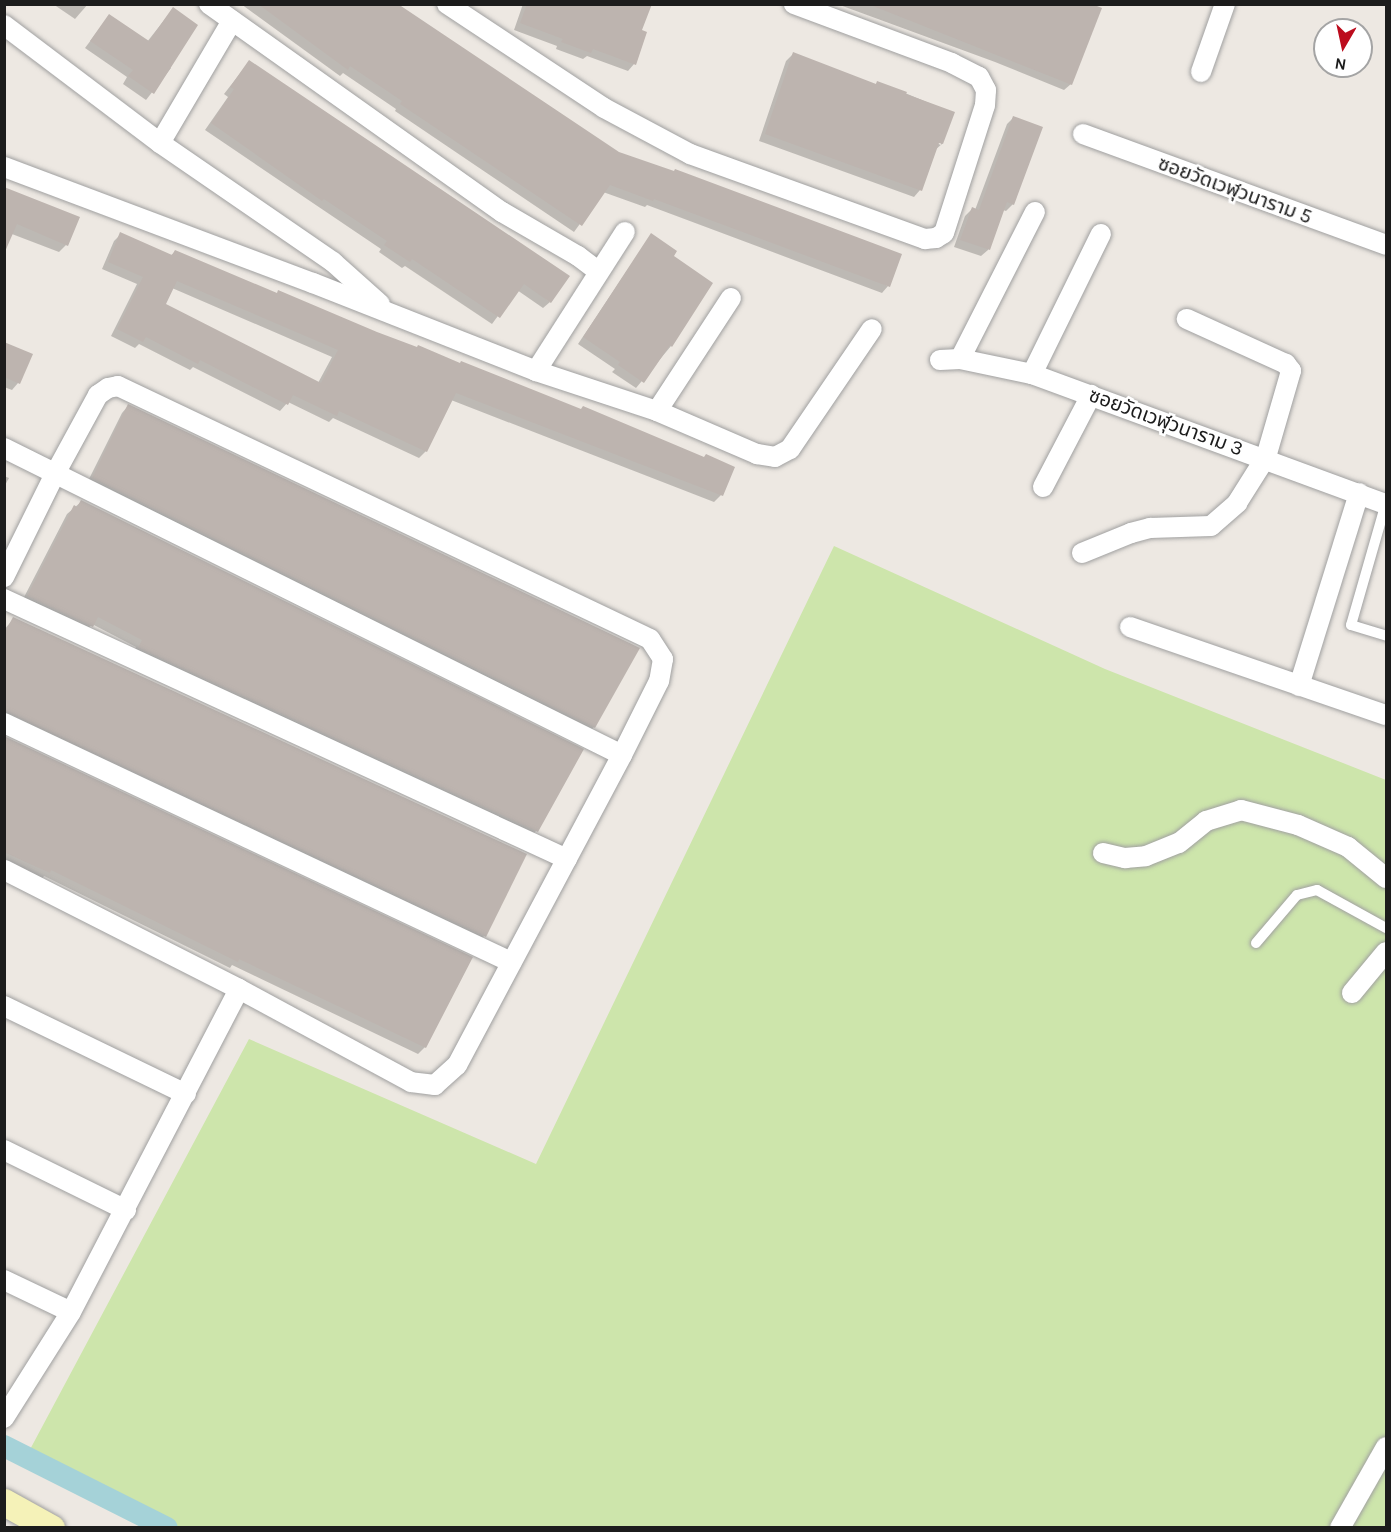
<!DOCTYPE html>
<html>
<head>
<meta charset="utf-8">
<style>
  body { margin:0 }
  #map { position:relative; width:1391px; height:1532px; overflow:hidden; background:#ede8e2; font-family:Karla,"Noto Sans Thai",sans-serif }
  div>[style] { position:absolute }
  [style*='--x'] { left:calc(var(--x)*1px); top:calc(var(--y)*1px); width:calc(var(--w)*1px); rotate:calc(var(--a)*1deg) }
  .grass>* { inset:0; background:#cde5ab }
  .shadow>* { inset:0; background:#0003 }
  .canal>* { height:22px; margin:-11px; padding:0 11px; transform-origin:11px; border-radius:11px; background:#a5d2d8 }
  .building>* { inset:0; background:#bdb4af }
  .roads { filter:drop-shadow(0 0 2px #a0a0a0) drop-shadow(0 0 2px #a0a0a0) }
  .lane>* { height:10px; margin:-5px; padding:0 5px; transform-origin:5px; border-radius:5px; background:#fff }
  .street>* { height:20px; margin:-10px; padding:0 10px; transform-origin:10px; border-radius:10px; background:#fff }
  .secondary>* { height:27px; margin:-13.5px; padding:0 13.5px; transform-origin:13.5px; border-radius:13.5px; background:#f5f2b8 }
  span { translate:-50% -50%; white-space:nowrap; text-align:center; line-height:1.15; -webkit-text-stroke:5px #fff; paint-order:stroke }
  .street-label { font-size:20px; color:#1c1c1c }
  .frame { position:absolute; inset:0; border:6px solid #1c1c1c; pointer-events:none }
  .north { position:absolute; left:1313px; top:18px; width:60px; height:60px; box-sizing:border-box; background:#fff; border:2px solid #a4a4a4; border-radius:50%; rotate:189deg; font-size:16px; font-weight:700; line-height:24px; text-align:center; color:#1c1c1c }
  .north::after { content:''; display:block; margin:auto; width:21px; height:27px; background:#bc0c1d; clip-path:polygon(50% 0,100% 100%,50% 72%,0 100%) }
</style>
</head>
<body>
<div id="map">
  <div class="grass">
    <i style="clip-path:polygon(834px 546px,1105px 669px,1386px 780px,1386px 1527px,167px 1527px,26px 1457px,249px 1039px,536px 1164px)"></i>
  </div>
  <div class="shadow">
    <i style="clip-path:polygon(53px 4px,88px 4px,75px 19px)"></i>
    <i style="clip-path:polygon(241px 4px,396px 4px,618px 153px,888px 286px,882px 293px,647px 205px,645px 207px,603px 192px,574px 232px,395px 111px,396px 109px,343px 73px,340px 76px)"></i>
    <i style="clip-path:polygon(523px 4px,650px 4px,640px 31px,634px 64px,628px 71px,587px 56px,583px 59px,556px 49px,557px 46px,514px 30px)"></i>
    <i style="clip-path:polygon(837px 4px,1087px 4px,1071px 84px,1064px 90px,995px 62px)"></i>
    <i style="clip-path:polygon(173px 9px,168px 66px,171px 68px,146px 100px,123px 84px,127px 77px,85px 48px,109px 16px,147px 42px)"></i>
    <i style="clip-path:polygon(evenodd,793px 54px,875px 85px,877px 83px,905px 93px,953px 113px,942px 144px,935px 150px,920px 190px,914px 197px,759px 141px,786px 61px,793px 54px,932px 139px,941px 142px,941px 145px,931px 141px,932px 139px)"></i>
    <i style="clip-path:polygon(249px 62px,550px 302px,543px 308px,517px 290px,492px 324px,405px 266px,402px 268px,379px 252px,381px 249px,205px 130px,228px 97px,224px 94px)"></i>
    <i style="clip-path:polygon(1013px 118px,1013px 204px,1006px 211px,1003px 210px,988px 250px,981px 256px,954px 247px,965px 216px,972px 209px,975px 210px,1007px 124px)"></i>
    <i style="clip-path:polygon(4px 188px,66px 245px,59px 252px,4px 231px)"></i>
    <i style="clip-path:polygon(evenodd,121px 234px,170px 256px,175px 252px,276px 294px,703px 459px,733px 468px,721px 495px,714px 502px,451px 400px,426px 451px,419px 458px,333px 418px,329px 422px,288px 402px,280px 411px,193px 367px,190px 370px,139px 344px,135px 348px,111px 336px,137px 284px,102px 269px,114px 241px,121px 234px,172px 288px,332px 357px,318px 383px,164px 305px,172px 288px)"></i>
    <i style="clip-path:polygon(651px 235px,672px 256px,671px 346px,636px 388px,612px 372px,615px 369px,578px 344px)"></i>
    <i style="clip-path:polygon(4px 344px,18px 383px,12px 390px,4px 387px)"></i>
    <i style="clip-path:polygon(128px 406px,594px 727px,587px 734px,86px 485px,122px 413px)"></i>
    <i style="clip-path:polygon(4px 476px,9px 478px,4px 487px)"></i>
    <i style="clip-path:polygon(81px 502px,537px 830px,530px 837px,132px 655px,136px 647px,92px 624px,85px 633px,21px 603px,67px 514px)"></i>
    <i style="clip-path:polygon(14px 618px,484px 936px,478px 943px,4px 720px,4px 630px)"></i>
    <i style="clip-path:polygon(4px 738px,425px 1047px,418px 1054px,232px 965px,230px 968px,44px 876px,42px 879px,4px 860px)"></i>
  </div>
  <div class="canal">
    <i style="--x:4;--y:1446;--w:182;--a:26.7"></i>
  </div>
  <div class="building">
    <i style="clip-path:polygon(258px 4px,398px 4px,619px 152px,674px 171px,675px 169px,902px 254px,890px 287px,654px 199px,653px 201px,610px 185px,582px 226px,400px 104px,402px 101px,350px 66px,348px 70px)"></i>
    <i style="clip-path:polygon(527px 4px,652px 4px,642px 30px,647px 32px,636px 65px,593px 49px,591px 53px,561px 42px,563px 39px,520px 23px)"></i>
    <i style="clip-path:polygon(868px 4px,1092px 4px,1102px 8px,1072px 85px)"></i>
    <i style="clip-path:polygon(173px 7px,198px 25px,154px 94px,128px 76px,133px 70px,90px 41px,109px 14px,149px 41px)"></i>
    <i style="clip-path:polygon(793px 52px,876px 84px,877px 81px,907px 92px,906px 94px,955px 112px,943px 144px,939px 143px,922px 191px,765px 134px)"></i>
    <i style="clip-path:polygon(249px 60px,570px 276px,551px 303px,524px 284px,500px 318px,412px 259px,410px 262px,384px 245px,387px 241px,324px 199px,322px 201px,211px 123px,234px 89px,230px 87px)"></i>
    <i style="clip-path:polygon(1013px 116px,1043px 127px,1014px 205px,1007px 202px,990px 250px,960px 240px,972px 207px,979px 210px)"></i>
    <i style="clip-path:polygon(4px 187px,80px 217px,68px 246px,17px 224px,4px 254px)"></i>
    <i style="clip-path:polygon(evenodd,120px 232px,172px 255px,175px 250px,277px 293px,278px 290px,377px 332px,417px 347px,418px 345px,460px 363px,461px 361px,581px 409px,583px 406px,704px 457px,706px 454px,735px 467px,723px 496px,456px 393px,427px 452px,339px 411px,337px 416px,293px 395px,288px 405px,200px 360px,198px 364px,146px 337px,143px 342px,117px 329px,143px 277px,108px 262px,120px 232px,177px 281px,338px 350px,321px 383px,166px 304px,177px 281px)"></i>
    <i style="clip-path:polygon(651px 233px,677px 251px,674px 256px,713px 283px,672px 347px,670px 345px,644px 383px,618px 365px,620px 362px,583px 337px)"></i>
    <i style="clip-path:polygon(4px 342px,33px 354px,20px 384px,4px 377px)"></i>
    <i style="clip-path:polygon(128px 404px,640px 648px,595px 728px,92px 478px)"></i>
    <i style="clip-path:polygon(81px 500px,584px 749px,538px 832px,138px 648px,142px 640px,98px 617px,93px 627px,27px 596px,74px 505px,77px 507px)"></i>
    <i style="clip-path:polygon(13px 617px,527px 854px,486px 937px,4px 711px,4px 634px)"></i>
    <i style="clip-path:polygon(4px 736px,473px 957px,426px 1048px,239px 959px,238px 962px,51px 870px,50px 873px,4px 852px)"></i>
  </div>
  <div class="roads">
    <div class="lane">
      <i style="--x:1386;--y:503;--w:127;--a:106"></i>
      <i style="--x:1351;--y:625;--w:37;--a:17"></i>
      <i style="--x:1256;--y:943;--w:63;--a:-49.5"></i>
      <i style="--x:1297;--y:895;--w:21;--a:-14"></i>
      <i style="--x:1317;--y:890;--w:79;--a:28.8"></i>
    </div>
    <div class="street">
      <i style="--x:209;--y:4;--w:359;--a:35.4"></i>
      <i style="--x:502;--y:212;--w:88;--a:30.1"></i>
      <i style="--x:578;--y:256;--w:26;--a:37"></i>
      <i style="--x:447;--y:4;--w:188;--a:33.5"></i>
      <i style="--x:604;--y:108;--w:98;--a:28.1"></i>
      <i style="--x:690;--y:154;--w:250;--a:19.9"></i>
      <i style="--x:925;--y:239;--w:11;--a:-5"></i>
      <i style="--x:936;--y:238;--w:9;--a:-32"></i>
      <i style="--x:944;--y:233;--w:134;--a:-72.2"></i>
      <i style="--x:985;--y:105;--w:15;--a:-86"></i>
      <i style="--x:986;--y:90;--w:15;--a:-118"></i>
      <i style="--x:979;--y:77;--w:30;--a:-153"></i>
      <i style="--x:952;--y:63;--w:169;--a:-159.5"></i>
      <i style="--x:4;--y:25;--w:196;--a:37.1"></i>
      <i style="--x:160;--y:143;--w:210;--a:34.5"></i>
      <i style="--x:333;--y:262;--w:63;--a:41.8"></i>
      <i style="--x:1201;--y:72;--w:72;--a:-70.6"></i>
      <i style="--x:1083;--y:134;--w:323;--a:20.1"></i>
      <i style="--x:160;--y:143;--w:142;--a:-59.5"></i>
      <i style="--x:4;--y:167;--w:330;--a:20.6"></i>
      <i style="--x:313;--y:283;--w:240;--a:21.5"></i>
      <i style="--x:536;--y:371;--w:127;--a:18.3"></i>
      <i style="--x:657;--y:411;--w:109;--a:23.3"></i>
      <i style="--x:757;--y:454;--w:18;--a:9"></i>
      <i style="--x:775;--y:457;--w:17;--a:-28"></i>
      <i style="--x:790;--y:449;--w:145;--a:-55.7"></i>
      <i style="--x:960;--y:359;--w:165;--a:-63"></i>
      <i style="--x:940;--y:360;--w:20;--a:-3"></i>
      <i style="--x:960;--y:359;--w:74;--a:11.8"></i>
      <i style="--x:1032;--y:374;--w:377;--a:20.2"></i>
      <i style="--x:536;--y:371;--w:165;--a:-57.4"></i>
      <i style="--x:1032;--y:374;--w:156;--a:-63.8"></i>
      <i style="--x:657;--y:411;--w:135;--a:-56.8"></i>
      <i style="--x:4;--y:448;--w:690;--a:26.42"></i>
      <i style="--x:1043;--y:487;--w:104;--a:-62.4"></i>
      <i style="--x:1082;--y:553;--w:53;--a:-22.2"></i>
      <i style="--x:1131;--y:533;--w:20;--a:-15"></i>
      <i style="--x:1150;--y:528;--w:61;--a:-1.9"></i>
      <i style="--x:1211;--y:526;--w:35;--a:-41"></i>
      <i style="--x:1237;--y:503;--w:54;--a:-57.8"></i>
      <i style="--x:1266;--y:457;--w:90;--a:-73.8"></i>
      <i style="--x:1291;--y:371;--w:9;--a:-126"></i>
      <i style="--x:1286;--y:364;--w:109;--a:-155.6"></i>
      <i style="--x:4;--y:577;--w:117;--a:-63.7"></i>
      <i style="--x:56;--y:472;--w:88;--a:-61.4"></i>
      <i style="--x:98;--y:395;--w:12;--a:-35"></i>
      <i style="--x:108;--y:388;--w:10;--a:-11"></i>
      <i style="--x:118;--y:386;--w:589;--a:25.43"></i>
      <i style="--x:650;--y:639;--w:24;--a:57"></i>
      <i style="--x:663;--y:659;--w:22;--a:100"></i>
      <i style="--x:659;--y:681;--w:83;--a:116.6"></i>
      <i style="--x:622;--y:755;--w:351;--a:118"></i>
      <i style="--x:457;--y:1065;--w:30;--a:138"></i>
      <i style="--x:435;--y:1085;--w:24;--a:-173"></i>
      <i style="--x:411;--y:1082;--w:196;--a:-151.6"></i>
      <i style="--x:239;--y:989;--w:263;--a:-153.1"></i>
      <i style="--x:4;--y:599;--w:620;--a:24.79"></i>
      <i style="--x:1130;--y:627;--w:271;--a:19"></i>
      <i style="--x:1299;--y:686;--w:202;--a:-72.7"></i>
      <i style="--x:4;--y:723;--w:561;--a:25.24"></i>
      <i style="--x:1103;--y:853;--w:23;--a:13"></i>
      <i style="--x:1125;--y:858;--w:21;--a:-5"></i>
      <i style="--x:1146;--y:856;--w:35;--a:-22"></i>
      <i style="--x:1179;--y:843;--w:35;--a:-39"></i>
      <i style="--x:1206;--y:821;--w:37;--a:-17"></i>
      <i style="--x:1241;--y:810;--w:59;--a:14.7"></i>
      <i style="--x:1298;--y:825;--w:55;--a:23.7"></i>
      <i style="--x:1348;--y:847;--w:49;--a:39.2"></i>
      <i style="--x:1352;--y:993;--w:53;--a:-50.3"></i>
      <i style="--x:4;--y:1006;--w:202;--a:25.8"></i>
      <i style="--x:4;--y:1150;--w:136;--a:26.2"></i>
      <i style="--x:4;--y:1280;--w:74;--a:25.5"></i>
      <i style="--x:4;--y:1418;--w:125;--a:-57.7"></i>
      <i style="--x:71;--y:1312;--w:364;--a:-62.5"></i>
      <i style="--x:1340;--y:1528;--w:93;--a:-60.4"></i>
    </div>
    <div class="secondary">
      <i style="--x:4;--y:1502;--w:54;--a:29"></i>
    </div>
  </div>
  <div class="street-label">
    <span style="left:1235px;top:190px;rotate:20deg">ซอยวัดเวฬุวนาราม 5</span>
    <span style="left:1166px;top:422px;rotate:20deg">ซอยวัดเวฬุวนาราม 3</span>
  </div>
  <div class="frame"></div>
  <div class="north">N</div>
</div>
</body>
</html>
